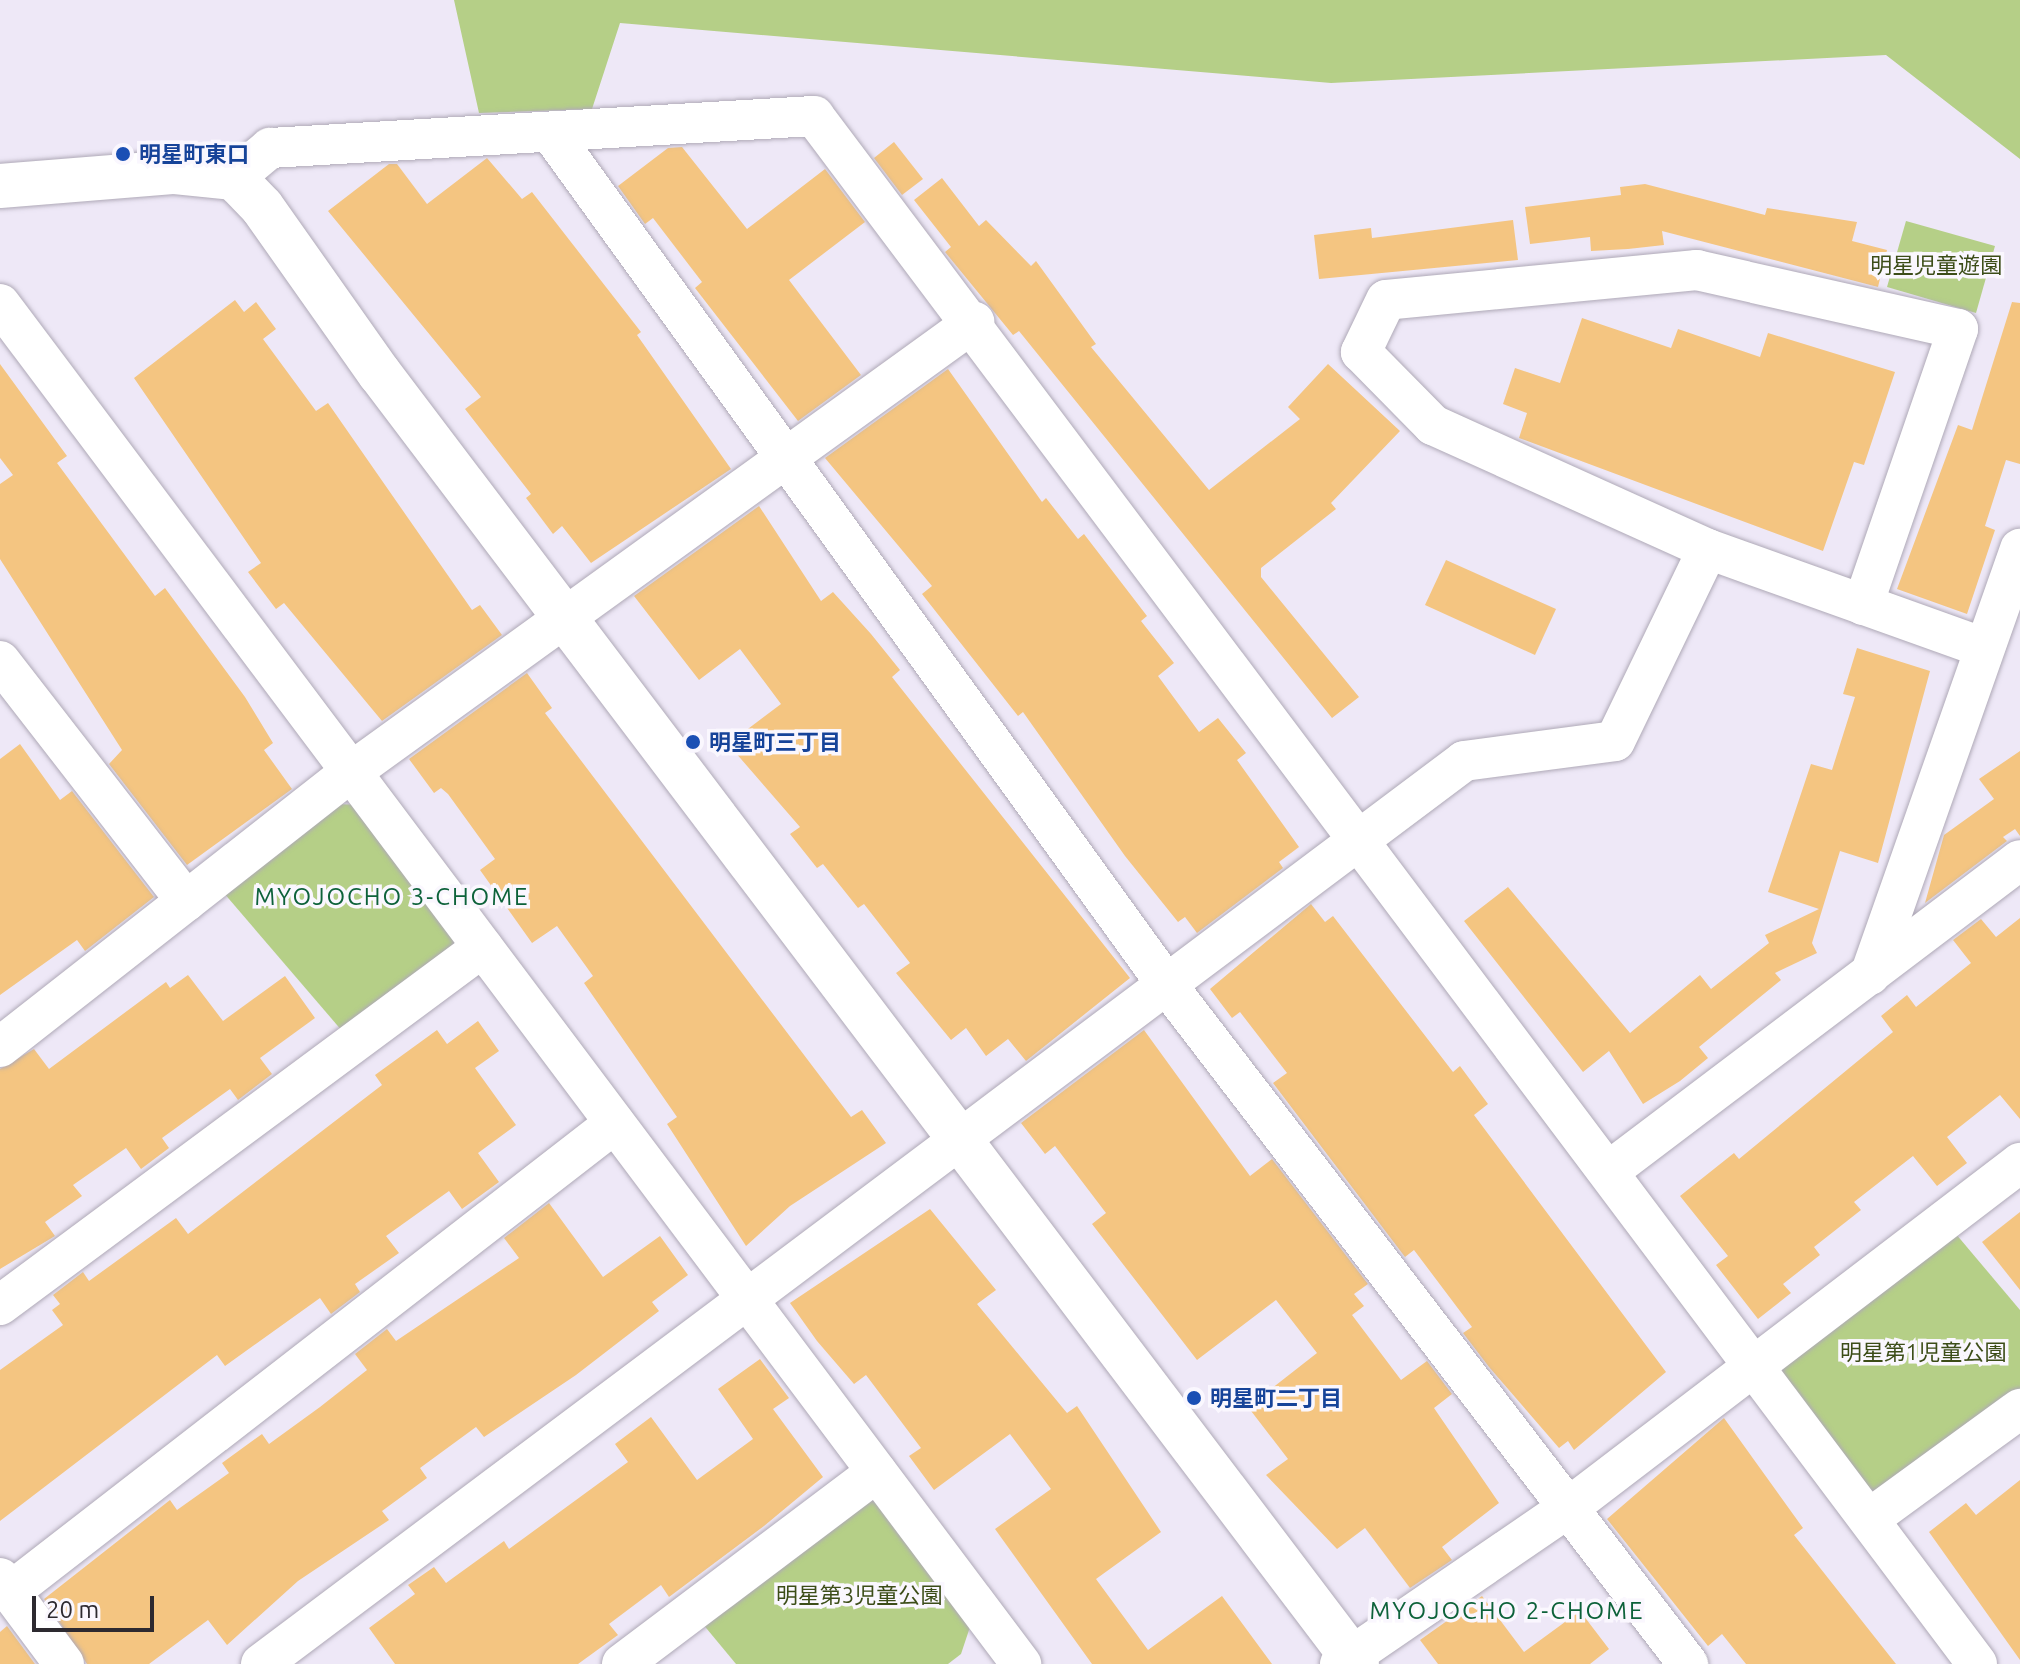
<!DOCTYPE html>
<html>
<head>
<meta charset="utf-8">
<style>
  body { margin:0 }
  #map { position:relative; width:2020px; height:1664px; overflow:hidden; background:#eee8f7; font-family:Ubuntu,"Noto Sans JP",sans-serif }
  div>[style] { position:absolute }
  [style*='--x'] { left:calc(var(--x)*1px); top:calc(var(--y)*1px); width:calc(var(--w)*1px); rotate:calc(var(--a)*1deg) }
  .green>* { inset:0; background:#b5cf87 }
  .building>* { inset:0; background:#f4c581 }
  .roads { filter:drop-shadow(0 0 2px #afa9b7) drop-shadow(0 0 2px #afa9b7) }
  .minor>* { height:40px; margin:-20px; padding:0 20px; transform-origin:20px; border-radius:20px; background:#fff }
  .tertiary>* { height:44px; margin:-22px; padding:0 22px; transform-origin:22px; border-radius:22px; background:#fff }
  .dots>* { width:22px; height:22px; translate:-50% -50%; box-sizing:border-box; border:4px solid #faf7fe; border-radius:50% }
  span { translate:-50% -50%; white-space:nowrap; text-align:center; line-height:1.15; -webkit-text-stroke:7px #faf7fe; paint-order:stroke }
  .transit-label { font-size:22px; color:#164399; font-weight:700 }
  .left { translate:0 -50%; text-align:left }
  .park-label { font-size:22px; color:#3c4d18 }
  .neighbourhood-label { font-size:24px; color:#0d623a; letter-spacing:2px }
  .scale { position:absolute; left:32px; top:1596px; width:122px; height:36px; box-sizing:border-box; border:4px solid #2d2a30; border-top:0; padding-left:10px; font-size:24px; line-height:28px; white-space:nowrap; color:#2d2a30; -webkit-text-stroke:6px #faf7fe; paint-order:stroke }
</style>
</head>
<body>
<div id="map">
  <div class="green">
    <i style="clip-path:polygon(454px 0,2020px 0,2020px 159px,1886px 55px,1331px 83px,620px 23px,592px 109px,479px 113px)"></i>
    <i style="clip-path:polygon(1906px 221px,1995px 246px,1976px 313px,1887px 287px)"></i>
    <i style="clip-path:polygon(331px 804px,371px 805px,462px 927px,451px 953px,343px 1032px,223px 892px)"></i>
    <i style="clip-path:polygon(1945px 1221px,2020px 1310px,2020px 1394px,1874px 1494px,1782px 1381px,1781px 1350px)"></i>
    <i style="clip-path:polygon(872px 1498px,972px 1621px,961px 1654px,948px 1664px,736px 1664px,702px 1623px)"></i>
  </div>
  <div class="building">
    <i style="clip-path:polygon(894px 142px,923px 179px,902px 195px,874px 158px)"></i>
    <i style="clip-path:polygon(682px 147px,747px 229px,825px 169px,865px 222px,789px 280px,861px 375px,798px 421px,695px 288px,702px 282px,653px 218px,645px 224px,618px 186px,668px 148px)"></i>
    <i style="clip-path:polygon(487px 158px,522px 199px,532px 192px,641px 332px,637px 335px,731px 469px,591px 563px,562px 526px,553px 534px,526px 498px,531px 494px,465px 409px,481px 397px,328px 211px,389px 164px,397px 164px,427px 204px)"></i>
    <i style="clip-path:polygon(942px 178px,979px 226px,986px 220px,1031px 266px,1036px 261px,1096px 344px,1091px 347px,1209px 490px,1300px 419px,1288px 407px,1328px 364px,1400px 431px,1331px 503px,1336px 509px,1261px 568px,1261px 577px,1359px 697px,1332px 718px,1019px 331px,1013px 335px,945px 252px,951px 247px,914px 200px)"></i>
    <i style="clip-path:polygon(1645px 184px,1765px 215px,1767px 208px,1857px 222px,1852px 241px,1887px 250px,1878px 287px,1662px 231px,1664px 245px,1628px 249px,1591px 251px,1590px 237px,1530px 244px,1525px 207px,1621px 195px,1620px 187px)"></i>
    <i style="clip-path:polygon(1513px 220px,1518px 260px,1319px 279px,1314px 235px,1371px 228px,1372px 238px)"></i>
    <i style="clip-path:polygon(235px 300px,244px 312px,256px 302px,276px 329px,263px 339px,316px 411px,328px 403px,472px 610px,480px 605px,502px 635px,382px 721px,284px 603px,276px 609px,248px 572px,261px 563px,134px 378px)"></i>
    <i style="clip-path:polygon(2012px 302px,2020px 303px,2020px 464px,2006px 460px,1985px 526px,1995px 530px,1967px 614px,1897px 589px,1958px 425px,1972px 430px)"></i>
    <i style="clip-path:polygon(1582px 318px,1671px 348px,1678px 329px,1760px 357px,1768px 333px,1895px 372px,1864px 465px,1854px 462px,1823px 551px,1519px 438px,1527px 413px,1503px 404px,1515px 368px,1560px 383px)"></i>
    <i style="clip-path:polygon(0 364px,67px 456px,57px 463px,155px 596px,165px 588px,245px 697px,273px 743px,264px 750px,292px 789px,187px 865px,109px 764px,122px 750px,0 559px,0 484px,13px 475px,0 458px)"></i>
    <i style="clip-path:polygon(948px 369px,1042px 502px,1046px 498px,1078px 539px,1084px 534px,1147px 616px,1141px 621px,1174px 663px,1158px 676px,1199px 732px,1218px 718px,1246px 753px,1237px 760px,1299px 847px,1279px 862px,1283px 868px,1197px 933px,1185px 917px,1178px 922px,1125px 856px,1023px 712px,1018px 716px,922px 594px,932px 586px,825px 458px)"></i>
    <i style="clip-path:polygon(759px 506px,821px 601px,833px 592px,871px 634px,900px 670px,892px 677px,1130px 978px,1026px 1061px,1008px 1039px,986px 1056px,966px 1028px,951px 1040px,896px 973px,910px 963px,864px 904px,858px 908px,823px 864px,817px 868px,790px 834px,800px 827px,728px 744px,781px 704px,740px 649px,699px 680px,634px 596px)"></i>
    <i style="clip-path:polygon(1446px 560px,1556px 609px,1535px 655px,1425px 605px)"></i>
    <i style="clip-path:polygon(1857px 648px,1930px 671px,1878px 863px,1840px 851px,1812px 943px,1817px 953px,1775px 973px,1781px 980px,1699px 1047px,1708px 1058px,1680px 1081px,1643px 1104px,1609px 1051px,1583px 1072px,1464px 921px,1508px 887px,1630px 1033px,1700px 975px,1711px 989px,1769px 943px,1765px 935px,1819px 909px,1768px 892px,1811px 764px,1832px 770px,1855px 697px,1843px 694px)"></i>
    <i style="clip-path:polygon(527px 673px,552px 708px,545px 713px,851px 1117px,862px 1110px,886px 1143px,790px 1206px,746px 1246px,667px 1124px,677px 1117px,584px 983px,593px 976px,557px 926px,532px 943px,480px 870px,495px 859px,448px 794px,441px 788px,434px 793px,409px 759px)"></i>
    <i style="clip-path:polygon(20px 744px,60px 800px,72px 791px,154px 897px,85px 951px,77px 940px,0 995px,0 759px)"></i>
    <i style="clip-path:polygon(2020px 751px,2020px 836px,2015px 829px,2003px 837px,2007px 841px,1925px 903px,1944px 835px,1994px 799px,1979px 779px)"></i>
    <i style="clip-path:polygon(1311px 904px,1325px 922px,1333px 916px,1453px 1072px,1460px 1066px,1488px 1104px,1474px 1115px,1666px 1372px,1574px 1450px,1568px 1441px,1559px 1448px,1489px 1367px,1463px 1333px,1472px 1327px,1414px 1250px,1405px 1257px,1273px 1083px,1287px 1073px,1240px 1012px,1232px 1018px,1210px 989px)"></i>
    <i style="clip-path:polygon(2020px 918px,2020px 1119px,2000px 1095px,1947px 1137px,1967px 1163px,1937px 1186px,1913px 1156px,1854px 1202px,1861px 1210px,1814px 1247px,1820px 1255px,1783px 1284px,1791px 1293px,1758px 1319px,1716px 1265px,1728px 1256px,1680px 1196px,1734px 1153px,1739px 1159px,1893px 1032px,1881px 1016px,1907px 995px,1916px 1007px,1971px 963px,1953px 940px,1981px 919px,1996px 937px)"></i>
    <i style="clip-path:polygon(188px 975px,223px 1021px,285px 976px,315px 1018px,260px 1058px,272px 1074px,238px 1100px,230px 1089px,162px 1138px,169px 1148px,141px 1169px,126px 1148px,73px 1185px,82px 1196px,45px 1222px,55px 1236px,0 1269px,0 1069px,34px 1049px,49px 1069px,166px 982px,170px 988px)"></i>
    <i style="clip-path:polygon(478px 1021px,499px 1051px,475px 1068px,516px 1125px,478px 1153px,499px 1182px,462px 1209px,449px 1191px,386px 1236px,399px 1253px,355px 1284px,360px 1292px,331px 1314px,320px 1298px,225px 1366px,217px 1355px,0 1521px,0 1370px,63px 1325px,52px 1310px,60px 1304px,53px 1295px,83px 1272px,89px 1281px,176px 1218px,188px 1234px,382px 1085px,375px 1075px,437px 1030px,447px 1044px)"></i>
    <i style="clip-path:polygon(1144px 1030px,1250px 1176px,1272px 1159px,1368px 1284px,1354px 1294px,1364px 1306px,1352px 1315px,1401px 1380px,1427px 1361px,1452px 1394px,1434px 1408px,1499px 1503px,1442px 1547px,1452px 1560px,1410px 1588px,1365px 1528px,1337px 1549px,1266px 1475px,1288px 1459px,1248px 1407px,1317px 1353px,1276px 1300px,1197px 1360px,1092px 1224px,1106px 1213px,1055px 1146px,1045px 1154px,1021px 1123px)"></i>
    <i style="clip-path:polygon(549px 1203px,603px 1277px,660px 1236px,688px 1275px,652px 1302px,659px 1311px,576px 1375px,484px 1437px,476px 1427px,420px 1468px,427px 1478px,382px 1511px,389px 1520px,298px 1581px,227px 1645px,208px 1620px,149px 1664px,87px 1664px,44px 1599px,170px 1500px,177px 1510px,229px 1473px,222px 1463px,262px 1434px,269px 1444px,320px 1407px,367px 1370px,355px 1354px,387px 1329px,396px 1341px,519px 1258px,504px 1238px)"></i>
    <i style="clip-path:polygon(930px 1209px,996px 1290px,977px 1304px,1067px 1413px,1077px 1406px,1161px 1532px,1096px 1579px,1148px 1650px,1222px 1596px,1272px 1664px,1092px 1664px,995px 1529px,1051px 1489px,1010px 1434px,934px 1490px,909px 1456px,921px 1448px,866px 1375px,854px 1384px,817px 1341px,790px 1303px)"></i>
    <i style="clip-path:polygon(2020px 1212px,2020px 1290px,1982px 1242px)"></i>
    <i style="clip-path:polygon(760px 1359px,789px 1398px,773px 1409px,823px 1477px,764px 1526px,669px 1597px,661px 1585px,609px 1624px,618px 1635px,578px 1664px,395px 1664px,369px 1628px,415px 1594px,408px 1585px,434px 1567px,446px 1583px,504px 1541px,509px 1549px,628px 1462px,615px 1444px,651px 1417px,697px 1480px,753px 1439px,718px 1389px)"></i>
    <i style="clip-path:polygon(1724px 1418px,1803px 1528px,1794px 1535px,1896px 1664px,1746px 1664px,1722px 1634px,1708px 1646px,1607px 1519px)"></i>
    <i style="clip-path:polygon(2020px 1480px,2020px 1660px,1929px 1532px,1966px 1503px,1976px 1515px)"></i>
    <i style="clip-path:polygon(1482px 1596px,1524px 1652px,1580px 1611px,1609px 1649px,1590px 1664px,1438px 1664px,1420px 1640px)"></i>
    <i style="clip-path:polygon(7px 1626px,35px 1664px,0 1664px,0 1632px)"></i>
  </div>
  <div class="roads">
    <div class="minor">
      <i style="--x:551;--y:133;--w:1051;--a:54.13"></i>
      <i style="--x:1167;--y:985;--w:856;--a:52.5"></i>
      <i style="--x:234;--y:178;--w:47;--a:-39.8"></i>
      <i style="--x:270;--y:148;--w:545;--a:-3.37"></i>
      <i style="--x:814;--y:116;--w:1936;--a:53.08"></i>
      <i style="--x:0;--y:304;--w:1701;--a:53.1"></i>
      <i style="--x:1863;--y:605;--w:292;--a:-71"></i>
      <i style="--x:1958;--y:329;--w:268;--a:-167.3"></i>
      <i style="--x:1697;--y:270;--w:312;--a:174.5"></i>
      <i style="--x:1386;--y:300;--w:58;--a:115.7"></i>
      <i style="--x:1361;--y:352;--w:103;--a:45.4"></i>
      <i style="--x:1433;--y:425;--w:302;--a:24.3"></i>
      <i style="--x:1708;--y:549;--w:290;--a:19.7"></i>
      <i style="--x:0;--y:661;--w:304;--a:52.2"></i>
      <i style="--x:1870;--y:975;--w:452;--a:-70.6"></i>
      <i style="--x:0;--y:1047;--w:446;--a:-38.1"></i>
      <i style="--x:351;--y:772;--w:769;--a:-35.84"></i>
      <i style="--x:1609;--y:1171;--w:515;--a:-37.11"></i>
      <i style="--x:0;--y:1305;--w:601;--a:-36.55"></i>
      <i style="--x:1869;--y:1519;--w:187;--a:-36.1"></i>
      <i style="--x:0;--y:1578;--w:107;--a:53.3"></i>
      <i style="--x:10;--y:1592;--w:765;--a:-37.78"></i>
      <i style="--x:261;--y:1664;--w:1504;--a:-36.89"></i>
      <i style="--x:1464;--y:761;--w:152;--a:-7.5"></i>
      <i style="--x:1615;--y:741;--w:213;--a:-64.2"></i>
      <i style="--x:622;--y:1664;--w:319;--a:-37"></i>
      <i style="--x:1340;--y:1664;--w:281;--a:-34.4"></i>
      <i style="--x:1572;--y:1505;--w:564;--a:-37.36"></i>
    </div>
    <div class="tertiary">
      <i style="--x:0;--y:186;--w:176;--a:-4.6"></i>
      <i style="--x:175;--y:172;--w:59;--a:5.8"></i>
      <i style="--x:234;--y:178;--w:40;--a:46"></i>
      <i style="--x:262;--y:207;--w:204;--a:54.8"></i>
      <i style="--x:380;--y:374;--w:1618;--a:52.86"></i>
    </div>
  </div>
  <div class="dots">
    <i style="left:123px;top:154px;background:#1a4fb4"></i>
    <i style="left:693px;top:742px;background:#1a4fb4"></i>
    <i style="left:1194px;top:1398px;background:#1a4fb4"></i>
  </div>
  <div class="transit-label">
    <span class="left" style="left:139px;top:154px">明星町東口</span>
    <span class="left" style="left:709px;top:742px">明星町三丁目</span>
    <span class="left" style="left:1210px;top:1398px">明星町二丁目</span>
  </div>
  <div class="park-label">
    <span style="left:1936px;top:265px">明星児童遊園</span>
    <span style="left:1923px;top:1352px">明星第1児童公園</span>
    <span style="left:859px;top:1595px">明星第3児童公園</span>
  </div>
  <div class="neighbourhood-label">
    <span style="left:392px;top:897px">MYOJOCHO 3-CHOME</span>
    <span style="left:1507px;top:1611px">MYOJOCHO 2-CHOME</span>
  </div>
  <div class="scale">20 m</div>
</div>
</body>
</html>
